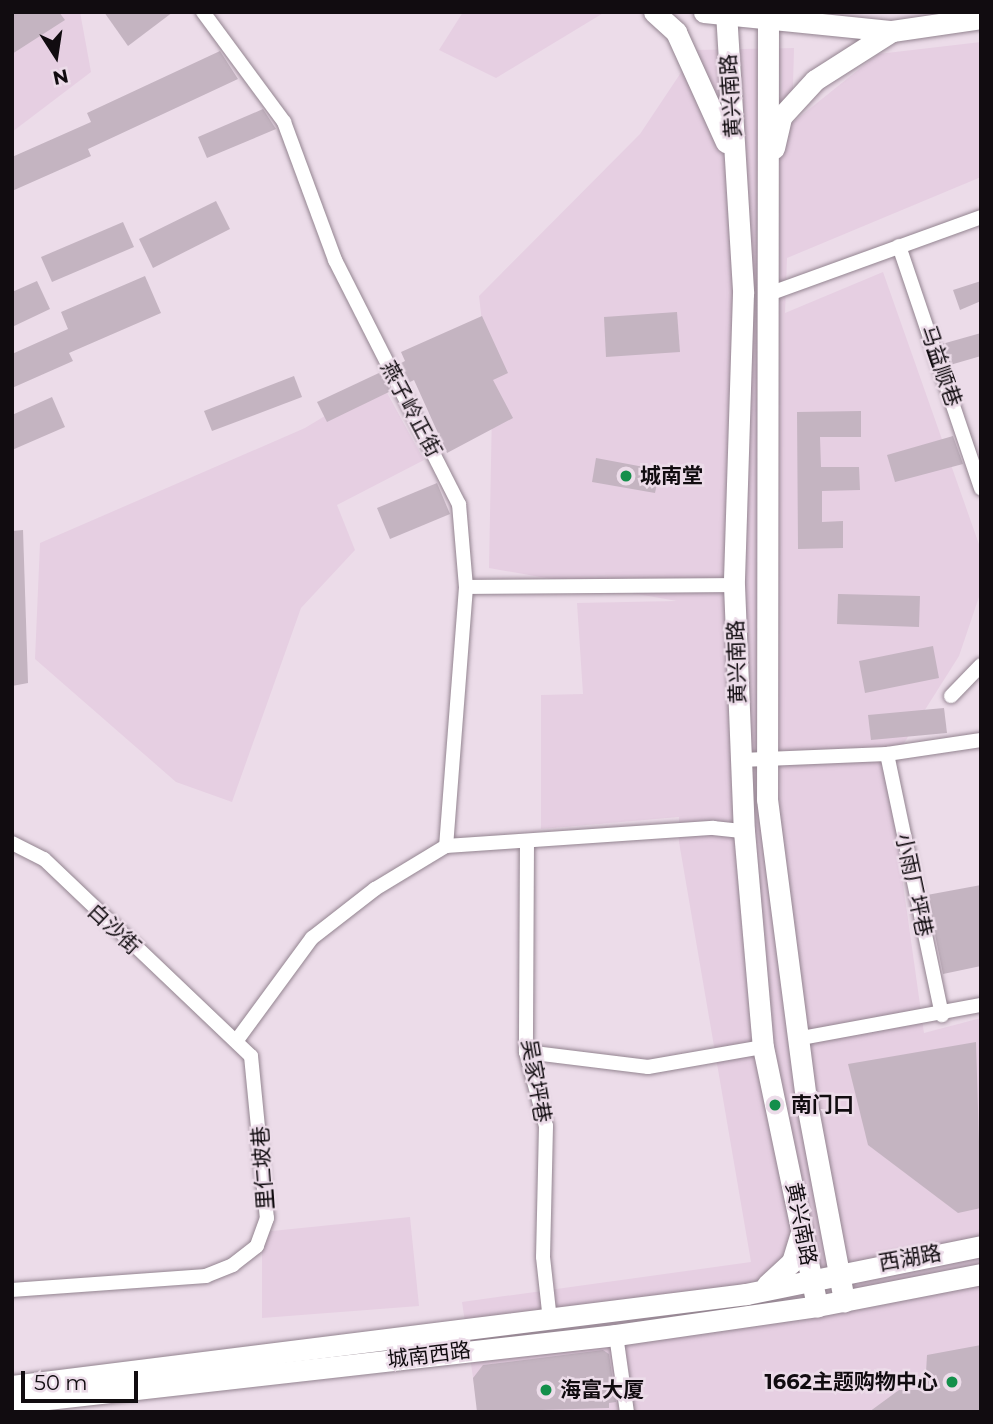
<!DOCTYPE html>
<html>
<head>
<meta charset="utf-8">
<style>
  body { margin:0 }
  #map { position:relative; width:993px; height:1424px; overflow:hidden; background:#ecdce9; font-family:Montserrat,"Noto Sans SC",sans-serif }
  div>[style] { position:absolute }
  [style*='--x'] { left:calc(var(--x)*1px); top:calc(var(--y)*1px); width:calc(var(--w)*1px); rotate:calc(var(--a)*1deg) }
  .built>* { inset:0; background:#e6cfe2 }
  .building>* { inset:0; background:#c4b4c1 }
  .roads { filter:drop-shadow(0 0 2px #938490) drop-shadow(0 0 2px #938490) }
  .minor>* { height:14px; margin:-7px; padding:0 7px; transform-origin:7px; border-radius:7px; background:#fff }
  .secondary>* { height:21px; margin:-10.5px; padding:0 10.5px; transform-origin:10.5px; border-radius:10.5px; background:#fff }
  .dots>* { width:19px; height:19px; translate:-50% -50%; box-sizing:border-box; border:4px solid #ecdce9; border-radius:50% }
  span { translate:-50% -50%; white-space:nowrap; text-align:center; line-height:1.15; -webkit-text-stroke:5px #ecdce9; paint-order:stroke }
  .street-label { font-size:21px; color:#110c10 }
  .poi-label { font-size:21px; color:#110c10; font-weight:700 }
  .left { translate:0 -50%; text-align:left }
  .right { translate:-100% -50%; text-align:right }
  .frame { position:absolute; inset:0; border:14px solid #110c10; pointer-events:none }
  .north { position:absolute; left:21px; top:21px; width:70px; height:70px; -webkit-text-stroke:5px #ecdce9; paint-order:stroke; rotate:168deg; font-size:19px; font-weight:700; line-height:28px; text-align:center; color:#110c10 }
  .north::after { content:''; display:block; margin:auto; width:24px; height:32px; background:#110c10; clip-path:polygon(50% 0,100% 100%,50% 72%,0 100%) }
  .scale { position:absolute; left:21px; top:1371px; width:117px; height:32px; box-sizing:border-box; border:4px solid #110c10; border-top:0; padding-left:9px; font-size:21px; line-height:24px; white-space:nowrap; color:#110c10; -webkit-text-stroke:5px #ecdce9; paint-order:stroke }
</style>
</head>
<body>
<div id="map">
  <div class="built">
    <i style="clip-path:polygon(12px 12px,80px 12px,91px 72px,12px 132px)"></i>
    <i style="clip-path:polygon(463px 12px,605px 12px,496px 78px,439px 50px)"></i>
    <i style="clip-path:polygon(981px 42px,981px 177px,787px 258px,785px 313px,883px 272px,981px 550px,981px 591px,959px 656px,887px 770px,924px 1033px,981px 1018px,981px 1412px,478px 1412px,462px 1302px,751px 1262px,679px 842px,679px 817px,541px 829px,541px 695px,583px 694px,577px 603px,677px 601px,489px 568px,492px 410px,479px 296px,640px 134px,696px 50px,794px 48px,792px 123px,878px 54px)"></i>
    <i style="clip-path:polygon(381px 382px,424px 460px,337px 505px,355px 550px,301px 608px,232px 802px,176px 782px,35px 659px,40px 543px,305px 428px)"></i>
    <i style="clip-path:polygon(410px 1217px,419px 1306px,262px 1318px,262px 1232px)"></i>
  </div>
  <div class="building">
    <i style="clip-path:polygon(12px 12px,59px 12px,65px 20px,12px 54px)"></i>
    <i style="clip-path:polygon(104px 12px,173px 12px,128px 46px)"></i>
    <i style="clip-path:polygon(220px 51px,238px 79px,88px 149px,91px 156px,12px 191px,12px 157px,91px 122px,87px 113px)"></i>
    <i style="clip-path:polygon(263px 109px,276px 129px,207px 158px,198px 137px)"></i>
    <i style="clip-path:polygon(216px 201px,230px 229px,153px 268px,139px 239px)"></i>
    <i style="clip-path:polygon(123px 222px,134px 247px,52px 282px,41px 257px)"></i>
    <i style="clip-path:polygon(145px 276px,161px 313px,69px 353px,73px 361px,12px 388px,12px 354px,68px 329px,61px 312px)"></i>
    <i style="clip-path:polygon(37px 281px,50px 309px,12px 327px,12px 292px)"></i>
    <i style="clip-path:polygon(981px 281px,981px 301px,960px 310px,953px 290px)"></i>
    <i style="clip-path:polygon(677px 312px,680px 352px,606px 357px,604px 317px)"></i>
    <i style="clip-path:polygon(482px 316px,508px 373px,493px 380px,513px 418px,447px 453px,414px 380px,408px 383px,399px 364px,405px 361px,401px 352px)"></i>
    <i style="clip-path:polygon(981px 333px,981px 356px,950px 365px,942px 344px)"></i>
    <i style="clip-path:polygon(381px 372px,391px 391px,327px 422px,317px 402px)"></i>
    <i style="clip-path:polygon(294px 376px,302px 397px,212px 431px,204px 411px)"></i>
    <i style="clip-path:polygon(52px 397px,65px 427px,12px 450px,12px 415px)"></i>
    <i style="clip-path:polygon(861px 411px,861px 437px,820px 437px,821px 467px,859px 467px,860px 490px,822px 491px,822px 522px,843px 521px,843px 548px,798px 549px,797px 412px)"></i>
    <i style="clip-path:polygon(953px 436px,963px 464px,895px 482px,887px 455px)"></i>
    <i style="clip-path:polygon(596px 458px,660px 470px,655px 493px,592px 482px)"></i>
    <i style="clip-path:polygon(437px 483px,450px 514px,390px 539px,377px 508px)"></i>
    <i style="clip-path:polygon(23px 530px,28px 683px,12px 686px,12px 531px)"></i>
    <i style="clip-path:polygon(838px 594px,920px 596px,919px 627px,837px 624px)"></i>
    <i style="clip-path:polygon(933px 646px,939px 678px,865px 693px,859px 661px)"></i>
    <i style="clip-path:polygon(944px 708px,947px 733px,871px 740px,868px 715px)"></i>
    <i style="clip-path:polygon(981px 885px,981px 966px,943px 974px,927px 895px)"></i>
    <i style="clip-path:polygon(976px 1042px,981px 1208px,958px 1213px,868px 1145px,848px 1064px)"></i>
    <i style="clip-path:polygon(981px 1345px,981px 1412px,869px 1412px,899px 1390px,925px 1390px,927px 1355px)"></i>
    <i style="clip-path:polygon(603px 1350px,609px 1354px,616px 1402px,609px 1403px,609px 1408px,477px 1412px,473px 1378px,483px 1365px)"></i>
  </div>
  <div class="roads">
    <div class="minor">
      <i style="--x:203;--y:12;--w:137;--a:53.6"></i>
      <i style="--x:284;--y:122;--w:147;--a:69.7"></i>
      <i style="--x:335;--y:260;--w:274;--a:63.1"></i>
      <i style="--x:459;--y:504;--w:83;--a:85.2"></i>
      <i style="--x:466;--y:587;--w:260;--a:94.4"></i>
      <i style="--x:899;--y:246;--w:256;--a:71.3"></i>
      <i style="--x:766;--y:295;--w:229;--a:-19.9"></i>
      <i style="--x:466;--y:587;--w:268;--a:-0.4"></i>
      <i style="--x:951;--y:696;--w:43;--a:-45.9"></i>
      <i style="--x:887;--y:754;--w:267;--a:78.1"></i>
      <i style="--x:741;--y:760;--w:146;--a:-2.4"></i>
      <i style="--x:887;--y:754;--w:95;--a:-8.5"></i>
      <i style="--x:527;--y:842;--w:210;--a:90.3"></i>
      <i style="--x:526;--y:1052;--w:77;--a:74.9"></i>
      <i style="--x:546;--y:1126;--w:131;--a:91.3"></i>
      <i style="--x:543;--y:1257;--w:63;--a:83.7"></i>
      <i style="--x:12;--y:843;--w:36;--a:27"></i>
      <i style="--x:44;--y:859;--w:286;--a:43.6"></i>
      <i style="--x:251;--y:1056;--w:163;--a:84.4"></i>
      <i style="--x:267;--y:1218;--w:30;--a:110"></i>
      <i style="--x:257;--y:1246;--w:31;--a:142"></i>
      <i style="--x:233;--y:1265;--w:29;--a:158"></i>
      <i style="--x:206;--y:1276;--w:195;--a:175.9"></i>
      <i style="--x:801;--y:1038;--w:183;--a:-10.4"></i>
      <i style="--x:237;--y:1040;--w:127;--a:-53.7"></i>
      <i style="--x:312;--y:938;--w:80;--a:-37.9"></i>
      <i style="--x:375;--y:889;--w:83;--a:-31.2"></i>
      <i style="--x:446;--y:846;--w:268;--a:-3.9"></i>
      <i style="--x:713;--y:828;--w:31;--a:6"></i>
      <i style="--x:526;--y:1052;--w:123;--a:7"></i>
      <i style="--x:648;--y:1067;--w:117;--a:-9.9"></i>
      <i style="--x:616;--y:1335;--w:78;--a:81.9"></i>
    </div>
    <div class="secondary">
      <i style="--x:654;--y:12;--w:30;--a:42"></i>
      <i style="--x:676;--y:32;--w:121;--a:65.6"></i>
      <i style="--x:704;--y:12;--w:189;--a:5.8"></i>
      <i style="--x:892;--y:31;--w:90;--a:-8.3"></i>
      <i style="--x:726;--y:12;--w:282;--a:86.5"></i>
      <i style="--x:743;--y:293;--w:292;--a:91.8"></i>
      <i style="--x:734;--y:585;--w:246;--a:87.7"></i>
      <i style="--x:744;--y:831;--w:217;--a:85"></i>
      <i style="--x:763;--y:1047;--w:265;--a:78.2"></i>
      <i style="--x:768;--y:12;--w:787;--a:90.07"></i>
      <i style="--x:767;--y:799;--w:303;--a:82.6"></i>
      <i style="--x:806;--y:1099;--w:206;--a:79.3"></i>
      <i style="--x:774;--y:148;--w:32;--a:-77"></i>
      <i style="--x:781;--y:117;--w:50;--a:-47.4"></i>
      <i style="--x:815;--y:80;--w:91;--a:-32.5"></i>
      <i style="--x:767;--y:1285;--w:34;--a:-43"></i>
      <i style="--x:792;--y:1262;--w:30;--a:-73"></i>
      <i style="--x:12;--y:1386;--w:740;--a:-7.14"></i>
      <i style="--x:746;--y:1294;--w:240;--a:-11.5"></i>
      <i style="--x:12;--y:1403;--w:608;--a:-6.42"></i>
      <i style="--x:616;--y:1335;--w:203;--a:-8.2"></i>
      <i style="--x:817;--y:1306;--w:167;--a:-11"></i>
    </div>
  </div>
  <div class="dots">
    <i style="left:626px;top:476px;background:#148f4b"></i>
    <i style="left:775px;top:1105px;background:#148f4b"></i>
    <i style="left:952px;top:1382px;background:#148f4b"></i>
    <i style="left:546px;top:1390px;background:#148f4b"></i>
  </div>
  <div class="street-label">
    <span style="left:731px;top:96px;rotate:-94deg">黄兴南路</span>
    <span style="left:941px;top:366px;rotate:71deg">马益顺巷</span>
    <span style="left:411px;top:409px;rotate:62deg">燕子岭正街</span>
    <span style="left:737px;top:662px;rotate:-92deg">黄兴南路</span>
    <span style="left:914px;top:885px;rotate:78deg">小雨厂坪巷</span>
    <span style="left:114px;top:929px;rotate:43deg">白沙街</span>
    <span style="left:536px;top:1081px;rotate:80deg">吴家坪巷</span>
    <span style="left:263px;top:1168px;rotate:-94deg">里仁坡巷</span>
    <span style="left:801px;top:1224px;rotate:79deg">黄兴南路</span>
    <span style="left:910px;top:1258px;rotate:-10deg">西湖路</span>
    <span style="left:429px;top:1355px;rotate:-7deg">城南西路</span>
  </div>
  <div class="poi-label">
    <span class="left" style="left:640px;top:476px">城南堂</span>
    <span class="left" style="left:791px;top:1105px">南门口</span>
    <span class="right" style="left:938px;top:1382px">1662主题购物中心</span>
    <span class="left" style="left:560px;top:1390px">海富大厦</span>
  </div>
  <div class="frame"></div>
  <div class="north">N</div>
  <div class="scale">50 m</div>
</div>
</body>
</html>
